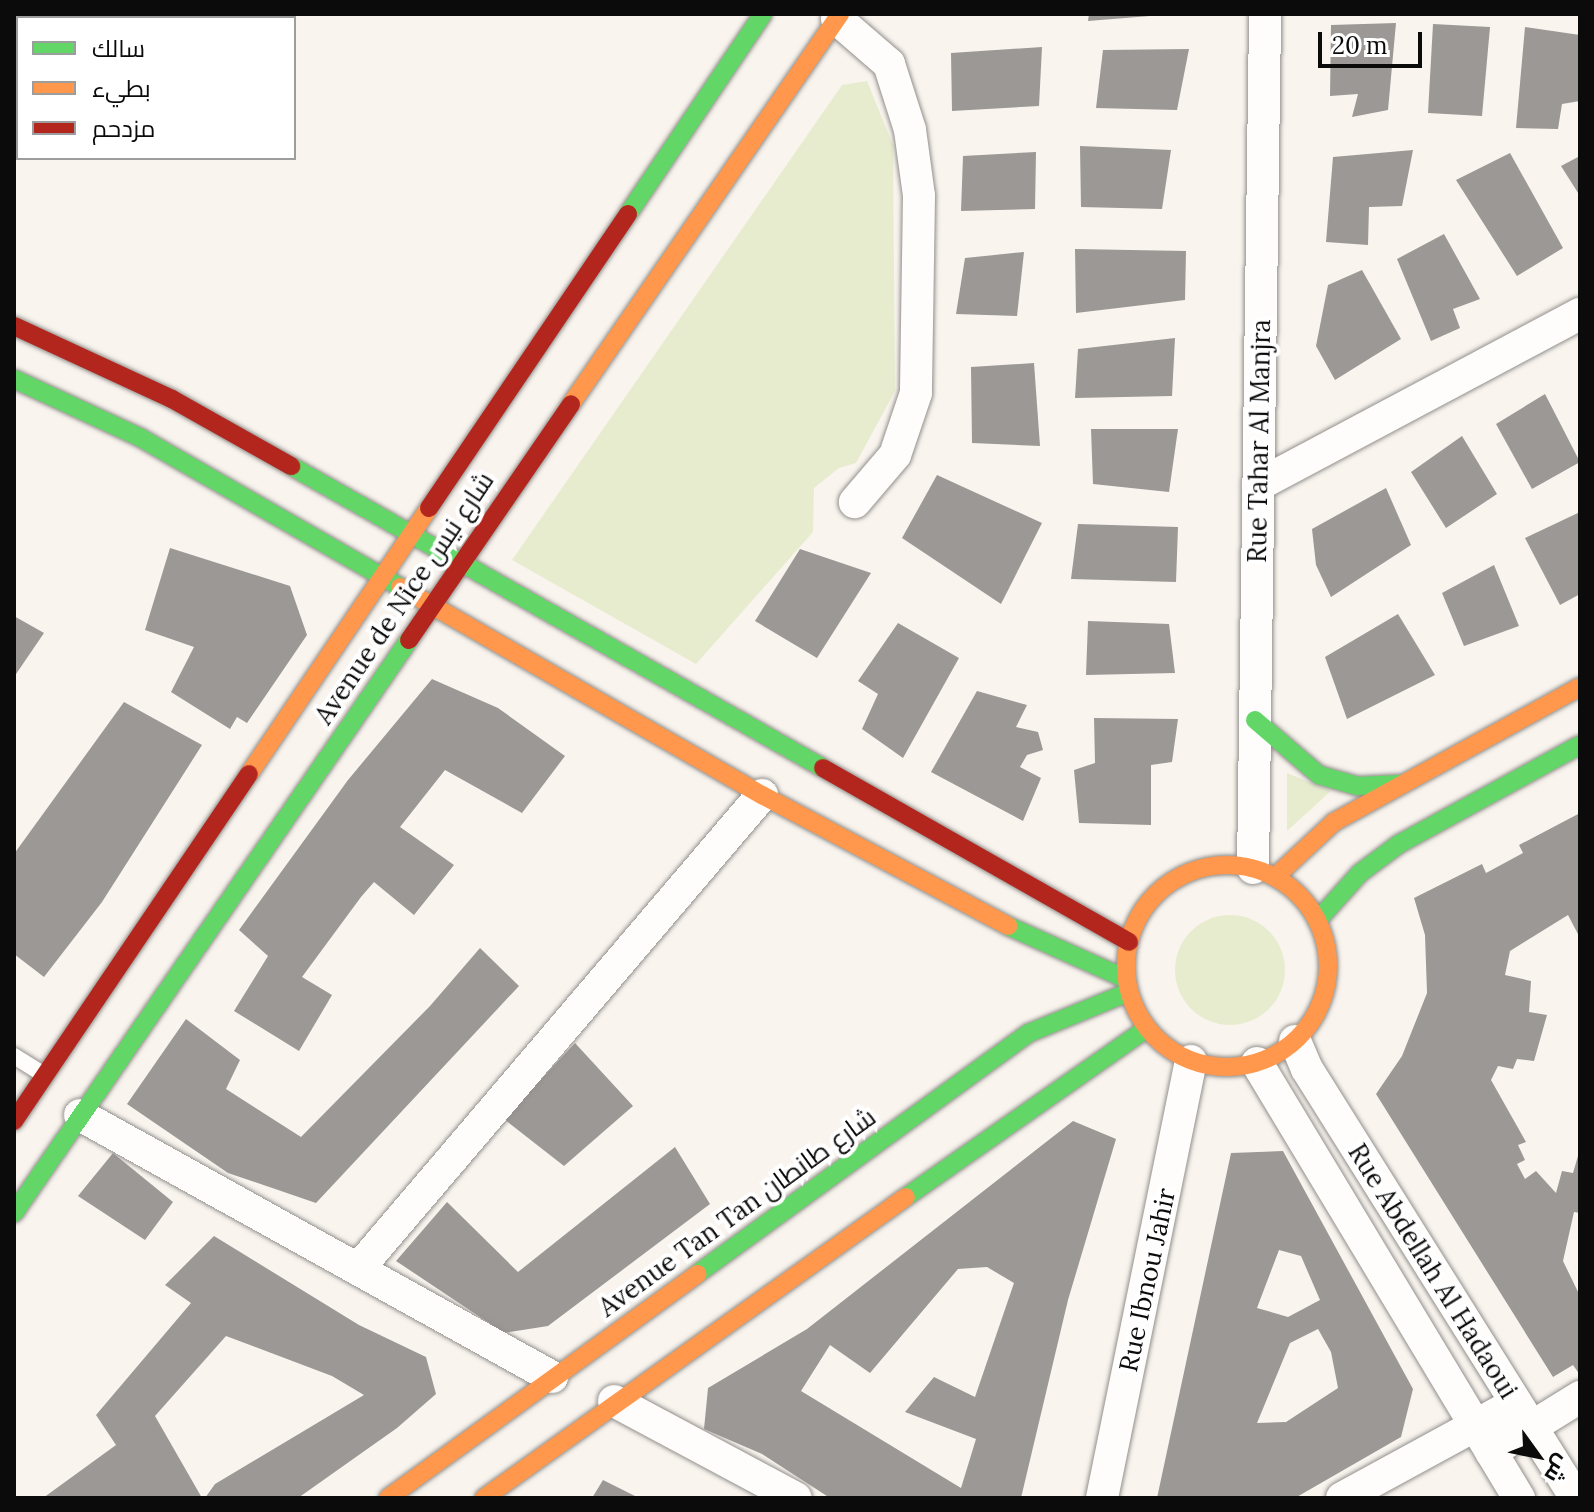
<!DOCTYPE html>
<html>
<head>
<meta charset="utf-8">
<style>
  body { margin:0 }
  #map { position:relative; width:1594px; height:1512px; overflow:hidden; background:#f9f4ee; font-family:Lora,Cairo,serif }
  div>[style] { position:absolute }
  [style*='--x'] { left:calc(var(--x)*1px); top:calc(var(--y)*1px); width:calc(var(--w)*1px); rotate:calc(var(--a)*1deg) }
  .green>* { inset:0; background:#e8eccf }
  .round { border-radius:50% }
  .building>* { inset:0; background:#9c9895 }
  .roads { filter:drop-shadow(0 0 2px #92908d) drop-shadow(0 0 2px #92908d) }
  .lane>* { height:16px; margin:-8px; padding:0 8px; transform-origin:8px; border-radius:8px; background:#fefdfc }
  .street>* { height:32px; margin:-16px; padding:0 16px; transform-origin:16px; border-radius:16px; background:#fefdfc }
  .fast>* { height:18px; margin:-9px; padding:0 9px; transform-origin:9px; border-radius:9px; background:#63d668 }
  .slow>* { height:18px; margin:-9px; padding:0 9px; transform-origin:9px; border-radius:9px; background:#ff974d }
  .slow>.ring { margin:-9px; padding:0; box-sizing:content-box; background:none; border:18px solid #ff974d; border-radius:50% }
  .jam>* { height:18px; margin:-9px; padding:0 9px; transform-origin:9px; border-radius:9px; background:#b3261e }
  span { translate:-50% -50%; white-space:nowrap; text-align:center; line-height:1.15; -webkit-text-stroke:8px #fff; paint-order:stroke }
  .street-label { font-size:26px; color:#0b0b0b }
  .frame { position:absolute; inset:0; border:16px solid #0b0b0b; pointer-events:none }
  .legend { position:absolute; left:16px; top:16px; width:280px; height:144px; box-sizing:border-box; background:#fff; border:2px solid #9d9d9d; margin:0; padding:10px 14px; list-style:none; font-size:24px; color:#0b0b0b }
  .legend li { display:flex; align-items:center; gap:16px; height:40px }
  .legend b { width:40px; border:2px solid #9d9d9d }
  .north { position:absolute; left:1498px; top:1416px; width:80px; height:80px; -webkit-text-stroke:6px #fff; paint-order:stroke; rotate:123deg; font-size:22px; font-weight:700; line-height:32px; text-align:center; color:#0b0b0b }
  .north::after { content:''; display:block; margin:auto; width:28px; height:36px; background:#0b0b0b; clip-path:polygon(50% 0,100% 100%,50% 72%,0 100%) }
  .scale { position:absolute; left:1318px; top:32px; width:104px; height:36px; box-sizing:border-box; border:4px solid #0b0b0b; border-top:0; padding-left:10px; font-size:24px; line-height:28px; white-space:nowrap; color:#0b0b0b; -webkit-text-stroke:6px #fff; paint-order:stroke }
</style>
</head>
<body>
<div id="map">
  <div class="green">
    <i style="clip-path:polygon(867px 81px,893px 145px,895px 391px,856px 463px,839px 468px,814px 488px,813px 532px,696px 664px,512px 560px,842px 85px)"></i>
    <i style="clip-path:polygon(1287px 773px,1331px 791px,1287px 831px)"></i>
    <i class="round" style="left:1175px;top:915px;width:110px;height:110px"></i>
  </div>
  <div class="building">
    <i style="clip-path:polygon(1089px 14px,1175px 14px,1088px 21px)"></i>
    <i style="clip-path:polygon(1396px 23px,1388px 110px,1352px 117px,1358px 94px,1330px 96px,1331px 25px)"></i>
    <i style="clip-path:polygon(1433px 24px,1490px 27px,1482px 116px,1428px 113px)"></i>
    <i style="clip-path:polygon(1525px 27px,1580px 35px,1580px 101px,1562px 104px,1558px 129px,1516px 128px)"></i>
    <i style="clip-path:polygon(1042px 47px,1039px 106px,952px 111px,951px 53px)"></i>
    <i style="clip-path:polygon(1189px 49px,1177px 110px,1096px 108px,1103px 50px)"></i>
    <i style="clip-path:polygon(1080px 146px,1171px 150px,1162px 209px,1081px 207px)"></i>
    <i style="clip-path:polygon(1413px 150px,1402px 206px,1369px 207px,1368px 245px,1326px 242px,1333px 157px)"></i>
    <i style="clip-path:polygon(1036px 152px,1035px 209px,961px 211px,963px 156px)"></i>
    <i style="clip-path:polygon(1510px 153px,1563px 248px,1517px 276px,1456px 180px)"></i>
    <i style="clip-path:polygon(1580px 156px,1580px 196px,1561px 166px)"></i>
    <i style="clip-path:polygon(1444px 234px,1480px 299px,1453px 309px,1460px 328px,1431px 341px,1397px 259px)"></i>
    <i style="clip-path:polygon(1075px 249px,1186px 251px,1185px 300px,1076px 313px)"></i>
    <i style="clip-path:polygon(1024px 252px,1017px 316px,956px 314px,965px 258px)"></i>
    <i style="clip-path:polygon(1362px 270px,1401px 339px,1335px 380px,1316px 346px,1328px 285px)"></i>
    <i style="clip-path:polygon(1175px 338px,1172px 396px,1075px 398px,1078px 349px)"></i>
    <i style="clip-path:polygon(1034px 363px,1040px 446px,972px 443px,971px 367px)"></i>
    <i style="clip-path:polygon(1545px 394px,1580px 462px,1532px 489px,1496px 424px)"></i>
    <i style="clip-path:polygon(1091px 429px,1178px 429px,1169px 492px,1093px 484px)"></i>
    <i style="clip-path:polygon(1462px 436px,1497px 494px,1446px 528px,1411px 472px)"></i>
    <i style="clip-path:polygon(937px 475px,1042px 523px,1001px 604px,902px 538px)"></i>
    <i style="clip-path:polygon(1386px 488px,1411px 545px,1331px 597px,1316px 565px,1312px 529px)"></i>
    <i style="clip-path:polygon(1580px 512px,1580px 594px,1560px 605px,1525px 538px)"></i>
    <i style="clip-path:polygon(1078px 524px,1178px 527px,1176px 582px,1071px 579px)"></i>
    <i style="clip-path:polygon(170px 548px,290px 586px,307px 635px,247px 723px,237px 717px,230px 729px,171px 692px,194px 647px,145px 630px)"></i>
    <i style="clip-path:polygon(800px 549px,871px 573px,817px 658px,755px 621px)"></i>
    <i style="clip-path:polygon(1494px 565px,1519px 626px,1464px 646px,1442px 593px)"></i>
    <i style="clip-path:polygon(1398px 614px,1435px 675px,1347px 719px,1325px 657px)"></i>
    <i style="clip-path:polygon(14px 616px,44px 633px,14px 677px)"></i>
    <i style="clip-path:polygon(1088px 621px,1169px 624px,1175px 673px,1086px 675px)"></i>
    <i style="clip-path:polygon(898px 623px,959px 658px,903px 758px,862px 729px,878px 694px,858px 681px)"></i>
    <i style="clip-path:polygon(432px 679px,498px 708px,565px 756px,522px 813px,445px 770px,400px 827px,454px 865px,414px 915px,374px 882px,361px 897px,302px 977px,332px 995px,299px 1051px,234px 1011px,268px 956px,239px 930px,348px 780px)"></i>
    <i style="clip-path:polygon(977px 691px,1027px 705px,1016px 727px,1038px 732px,1043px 750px,1027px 755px,1020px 767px,1041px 778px,1023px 821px,931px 772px)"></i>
    <i style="clip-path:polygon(124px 702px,202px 745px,102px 902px,44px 977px,14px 954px,14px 854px)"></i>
    <i style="clip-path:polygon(1094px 718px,1178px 719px,1172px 762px,1151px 765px,1151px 825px,1079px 823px,1074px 770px,1095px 763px)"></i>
    <i style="clip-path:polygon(1580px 813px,1580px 938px,1568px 915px,1510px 951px,1505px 975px,1531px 981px,1529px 1012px,1547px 1015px,1534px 1061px,1517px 1059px,1513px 1069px,1498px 1066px,1491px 1080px,1526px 1142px,1518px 1145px,1525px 1160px,1517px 1164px,1525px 1179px,1536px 1171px,1556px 1193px,1562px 1171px,1573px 1173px,1580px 1149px,1580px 1213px,1574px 1212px,1563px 1261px,1580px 1296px,1580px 1375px,1573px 1365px,1553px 1377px,1376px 1094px,1402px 1056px,1427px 993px,1425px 935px,1414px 898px,1482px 864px,1486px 873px,1523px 853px,1519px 845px)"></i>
    <i style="clip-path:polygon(480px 948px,519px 986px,316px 1203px,228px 1173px,127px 1104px,186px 1019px,240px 1060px,226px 1089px,301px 1137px,430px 1006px)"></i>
    <i style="clip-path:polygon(575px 1043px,633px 1106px,564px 1166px,504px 1119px)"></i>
    <i style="clip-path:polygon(evenodd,1073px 1121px,1116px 1139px,1068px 1300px,1021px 1498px,830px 1498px,762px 1454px,704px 1429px,708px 1388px,807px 1329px,1073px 1121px,987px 1267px,1014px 1283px,975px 1397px,934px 1377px,905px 1412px,976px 1439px,961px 1488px,801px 1391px,830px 1345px,870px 1373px,958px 1269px,987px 1267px)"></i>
    <i style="clip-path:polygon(675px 1147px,710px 1204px,548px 1326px,504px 1333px,396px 1261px,447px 1202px,518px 1272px)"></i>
    <i style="clip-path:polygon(evenodd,1283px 1151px,1413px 1389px,1401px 1437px,1295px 1498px,1157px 1498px,1231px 1153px,1283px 1151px,1279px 1250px,1301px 1256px,1320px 1300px,1288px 1317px,1257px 1308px,1279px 1250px,1283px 1151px,1318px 1329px,1331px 1352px,1338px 1388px,1286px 1422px,1257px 1423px,1290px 1343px,1318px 1329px)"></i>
    <i style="clip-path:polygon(113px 1153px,173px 1202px,145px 1240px,78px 1196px)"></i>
    <i style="clip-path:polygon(214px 1236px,359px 1325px,426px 1357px,436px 1394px,397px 1428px,298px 1498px,205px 1498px,215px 1484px,364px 1395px,332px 1376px,226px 1336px,155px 1416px,202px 1498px,43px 1498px,116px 1445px,96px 1415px,191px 1303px,165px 1285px)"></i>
    <i style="clip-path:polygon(603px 1480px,639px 1498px,592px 1498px)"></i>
  </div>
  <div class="roads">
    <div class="lane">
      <i style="--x:14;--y:1056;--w:34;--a:32"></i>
    </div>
    <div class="street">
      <i style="--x:837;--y:19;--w:69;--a:40.9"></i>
      <i style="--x:889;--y:64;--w:69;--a:72.3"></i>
      <i style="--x:910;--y:130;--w:67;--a:82.2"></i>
      <i style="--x:919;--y:196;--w:197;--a:90.9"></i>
      <i style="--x:916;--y:393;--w:65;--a:108.7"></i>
      <i style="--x:895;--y:455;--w:62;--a:130.4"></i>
      <i style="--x:1258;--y:485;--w:365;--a:-28"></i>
      <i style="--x:1253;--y:868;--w:854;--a:-89.19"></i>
      <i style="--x:1295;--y:1041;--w:30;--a:67"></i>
      <i style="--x:1307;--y:1069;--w:506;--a:57.91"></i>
      <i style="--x:1257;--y:1063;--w:508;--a:58.94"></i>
      <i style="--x:80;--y:1115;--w:540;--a:29.03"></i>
      <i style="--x:358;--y:1269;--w:623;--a:-49.56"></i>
      <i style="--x:614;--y:1401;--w:206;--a:28.1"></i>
      <i style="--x:1491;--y:1452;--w:105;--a:-31.7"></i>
      <i style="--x:1102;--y:1498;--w:446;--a:-78.5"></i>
      <i style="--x:1342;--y:1498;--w:198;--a:-28.6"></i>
    </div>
    <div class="fast">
      <i style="--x:628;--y:214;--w:241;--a:-56"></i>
      <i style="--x:14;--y:379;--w:140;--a:24.9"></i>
      <i style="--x:141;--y:438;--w:299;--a:29.9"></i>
      <i style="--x:291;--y:466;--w:612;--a:29.58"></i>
      <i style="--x:1255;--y:720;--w:84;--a:40.7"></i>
      <i style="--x:1319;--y:775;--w:40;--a:16"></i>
      <i style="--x:1357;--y:786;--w:42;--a:-2.7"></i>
      <i style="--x:1317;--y:921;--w:64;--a:-48.1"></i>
      <i style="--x:1360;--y:873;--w:49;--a:-36.6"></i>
      <i style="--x:1399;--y:844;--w:206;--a:-28.7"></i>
      <i style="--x:1008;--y:926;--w:129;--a:24.2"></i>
      <i style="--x:906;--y:1197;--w:294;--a:-35"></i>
      <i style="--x:14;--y:1213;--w:696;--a:-55.42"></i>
      <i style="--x:697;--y:1274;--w:410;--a:-36"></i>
      <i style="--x:1029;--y:1033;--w:108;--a:-22.3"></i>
    </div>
    <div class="slow">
      <i style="--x:571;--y:404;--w:474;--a:-55.4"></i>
      <i style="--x:400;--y:587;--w:418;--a:29.9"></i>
      <i style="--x:762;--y:795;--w:279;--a:28"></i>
      <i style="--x:249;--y:774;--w:321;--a:-55.9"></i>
      <i class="ring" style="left:1126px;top:865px;width:184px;height:184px"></i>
      <i style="--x:1275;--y:877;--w:81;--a:-43"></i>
      <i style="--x:1334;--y:822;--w:281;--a:-28.8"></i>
      <i style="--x:388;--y:1498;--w:382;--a:-35.9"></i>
      <i style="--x:484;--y:1498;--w:518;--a:-35.5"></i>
    </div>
    <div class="jam">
      <i style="--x:14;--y:326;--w:174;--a:24.8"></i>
      <i style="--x:172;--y:399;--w:137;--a:29.4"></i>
      <i style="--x:429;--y:508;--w:355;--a:-55.9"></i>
      <i style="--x:409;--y:640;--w:286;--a:-55.5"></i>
      <i style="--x:823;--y:768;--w:352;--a:29.6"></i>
      <i style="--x:14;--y:1121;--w:419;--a:-55.9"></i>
    </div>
  </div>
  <div class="street-label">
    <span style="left:1259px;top:441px;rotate:-89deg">Rue Tahar Al Manjra</span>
    <span style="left:404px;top:598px;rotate:-56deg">Avenue de Nice شارع نيس</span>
    <span style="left:737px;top:1212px;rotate:-36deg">Avenue Tan Tan شارع طانطان</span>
    <span style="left:1433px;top:1271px;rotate:58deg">Rue Abdellah Al Hadaoui</span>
    <span style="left:1147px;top:1280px;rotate:-78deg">Rue Ibnou Jahir</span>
  </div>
  <div class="frame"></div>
  <ul class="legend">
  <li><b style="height:10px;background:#63d668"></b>سالك</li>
  <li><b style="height:10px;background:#ff974d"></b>بطيء</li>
  <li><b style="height:10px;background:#b3261e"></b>مزدحم</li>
  </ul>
  <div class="north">ش</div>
  <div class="scale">20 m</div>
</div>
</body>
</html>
